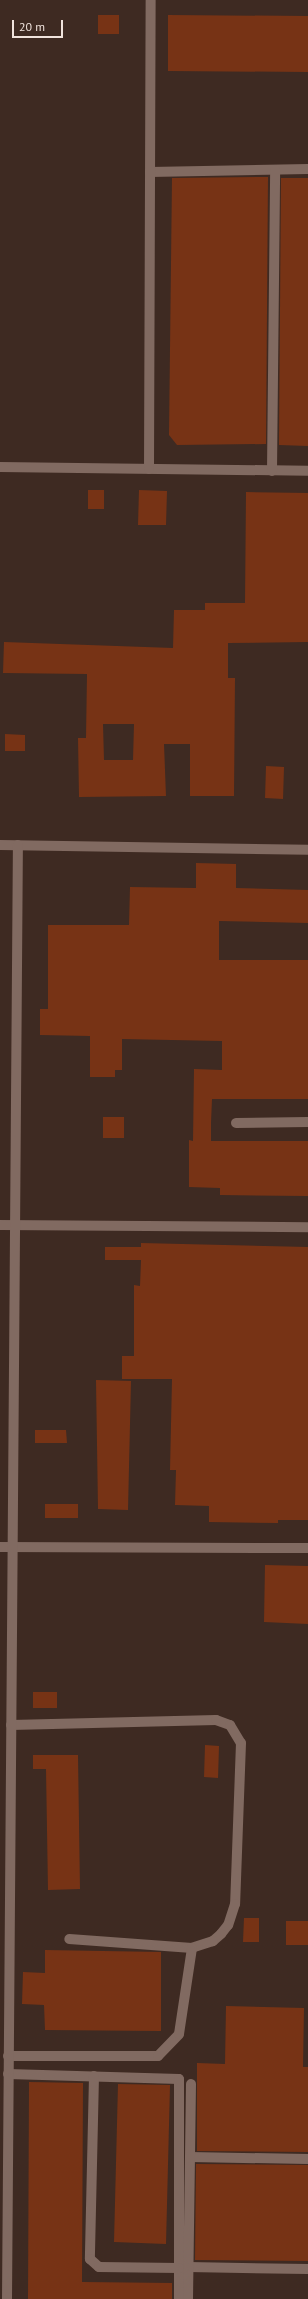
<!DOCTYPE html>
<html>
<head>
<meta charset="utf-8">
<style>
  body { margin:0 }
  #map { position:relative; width:308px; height:2299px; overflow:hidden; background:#3e2a22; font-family:"PT Sans",sans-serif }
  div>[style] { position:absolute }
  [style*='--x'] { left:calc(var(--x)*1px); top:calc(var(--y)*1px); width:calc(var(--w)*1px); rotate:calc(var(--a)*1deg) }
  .building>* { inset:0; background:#773315 }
  .minor>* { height:10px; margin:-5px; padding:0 5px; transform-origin:5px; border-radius:5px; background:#816a61 }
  span { translate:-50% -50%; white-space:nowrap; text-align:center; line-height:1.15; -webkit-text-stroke:3.5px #3e2a22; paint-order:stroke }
  .scale { position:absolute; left:12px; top:20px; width:51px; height:18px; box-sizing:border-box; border:2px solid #f0e3dd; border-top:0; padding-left:5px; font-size:12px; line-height:14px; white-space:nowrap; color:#f0e3dd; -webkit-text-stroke:3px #3e2a22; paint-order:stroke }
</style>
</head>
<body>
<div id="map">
  <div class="building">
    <i style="clip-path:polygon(98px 15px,119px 15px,119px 34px,98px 34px)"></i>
    <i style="clip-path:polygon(168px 15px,308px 16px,308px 72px,168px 71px)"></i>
    <i style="clip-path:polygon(264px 177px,268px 177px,266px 444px,177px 445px,169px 435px,172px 178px)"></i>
    <i style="clip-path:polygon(281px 178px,308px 178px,308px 446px,279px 445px)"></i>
    <i style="clip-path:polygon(88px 490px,104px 490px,104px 509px,88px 509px)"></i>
    <i style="clip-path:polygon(139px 490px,167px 491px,166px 525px,138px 525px)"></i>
    <i style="clip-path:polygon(evenodd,246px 492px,308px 493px,308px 642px,228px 643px,228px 678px,235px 678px,234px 796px,190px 796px,190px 744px,164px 744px,166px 796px,79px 797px,78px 738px,86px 738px,87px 674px,3px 673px,4px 642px,173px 648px,174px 610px,205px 610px,205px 603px,245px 603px,246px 492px,103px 724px,134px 724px,133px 760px,104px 760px,103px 724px)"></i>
    <i style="clip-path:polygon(5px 734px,25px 735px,25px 751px,5px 751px)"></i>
    <i style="clip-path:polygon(266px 766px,284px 767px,283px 799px,265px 798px)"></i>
    <i style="clip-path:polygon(196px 863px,236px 864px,236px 888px,308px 890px,308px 923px,219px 921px,219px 960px,308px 960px,308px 1099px,212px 1099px,211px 1123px,211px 1141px,308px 1141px,308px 1196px,220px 1195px,220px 1188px,189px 1187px,189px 1140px,193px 1141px,194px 1069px,222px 1070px,222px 1041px,122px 1039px,122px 1070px,115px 1070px,115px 1077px,90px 1077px,90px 1036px,40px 1035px,40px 1009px,48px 1009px,48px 925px,129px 925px,130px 887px,196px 888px)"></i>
    <i style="clip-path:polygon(103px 1117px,124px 1117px,124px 1138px,103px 1138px)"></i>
    <i style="clip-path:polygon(141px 1243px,308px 1247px,308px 1520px,278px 1520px,278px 1523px,209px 1522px,209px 1506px,175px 1505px,176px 1470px,170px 1470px,172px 1379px,122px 1379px,122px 1356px,134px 1356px,134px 1285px,140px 1286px,141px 1260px,105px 1260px,105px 1247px,141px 1247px)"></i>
    <i style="clip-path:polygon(96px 1380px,131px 1381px,128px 1510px,98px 1509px)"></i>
    <i style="clip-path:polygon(35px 1430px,66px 1430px,67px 1443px,35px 1443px)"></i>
    <i style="clip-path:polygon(45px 1504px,78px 1504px,78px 1518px,45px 1518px)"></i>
    <i style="clip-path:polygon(265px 1565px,308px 1566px,308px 1624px,264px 1622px)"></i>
    <i style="clip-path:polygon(33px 1692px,57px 1692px,57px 1708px,33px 1708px)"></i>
    <i style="clip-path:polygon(205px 1745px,219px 1746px,218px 1778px,204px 1777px)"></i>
    <i style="clip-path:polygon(33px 1755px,78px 1755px,80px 1889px,48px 1890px,46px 1769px,33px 1769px)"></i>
    <i style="clip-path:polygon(244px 1918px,259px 1918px,259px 1942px,243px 1942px)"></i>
    <i style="clip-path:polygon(286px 1921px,308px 1921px,308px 1945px,286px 1945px)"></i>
    <i style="clip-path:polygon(45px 1950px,161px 1952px,161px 2031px,45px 2030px,44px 2005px,22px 2004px,23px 1972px,45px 1973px)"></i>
    <i style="clip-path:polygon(226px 2006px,304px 2008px,303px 2067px,308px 2067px,308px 2152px,197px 2151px,197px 2063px,225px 2064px)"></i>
    <i style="clip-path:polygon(29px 2082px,83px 2083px,82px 2282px,172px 2283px,172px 2299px,28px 2299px)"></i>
    <i style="clip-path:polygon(118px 2084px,170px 2085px,166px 2244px,114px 2242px)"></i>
    <i style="clip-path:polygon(196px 2164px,308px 2165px,308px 2261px,195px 2260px)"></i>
  </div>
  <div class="minor">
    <i style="--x:150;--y:172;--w:158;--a:-1.1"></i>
    <i style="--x:0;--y:467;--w:308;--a:0.7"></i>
    <i style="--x:149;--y:469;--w:469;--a:-89.8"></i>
    <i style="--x:272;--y:471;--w:301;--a:-89.4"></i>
    <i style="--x:0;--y:845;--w:308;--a:0.9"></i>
    <i style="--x:236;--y:1123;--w:72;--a:-0.8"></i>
    <i style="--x:0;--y:1225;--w:308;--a:0.4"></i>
    <i style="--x:0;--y:1547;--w:308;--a:0.2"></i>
    <i style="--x:11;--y:1725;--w:205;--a:-1.4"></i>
    <i style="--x:216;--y:1720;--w:15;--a:20"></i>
    <i style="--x:230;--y:1725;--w:21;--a:59"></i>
    <i style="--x:241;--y:1743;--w:161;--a:92.1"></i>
    <i style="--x:235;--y:1904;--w:22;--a:108"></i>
    <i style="--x:228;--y:1925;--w:11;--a:128"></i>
    <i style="--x:221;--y:1934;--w:11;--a:139"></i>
    <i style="--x:213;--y:1941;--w:22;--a:162"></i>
    <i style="--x:192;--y:1948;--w:123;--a:-175.8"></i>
    <i style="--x:8;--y:2056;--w:150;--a:0"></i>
    <i style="--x:158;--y:2056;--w:30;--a:-46"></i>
    <i style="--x:179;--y:2034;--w:87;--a:-81.4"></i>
    <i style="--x:8;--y:2074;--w:171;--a:1.7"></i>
    <i style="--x:179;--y:2079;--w:220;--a:90"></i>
    <i style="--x:94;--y:2076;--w:183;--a:91.3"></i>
    <i style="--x:90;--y:2259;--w:12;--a:42"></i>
    <i style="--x:99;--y:2267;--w:80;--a:0.7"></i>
    <i style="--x:190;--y:2157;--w:118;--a:1"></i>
    <i style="--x:188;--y:2267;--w:120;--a:1"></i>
    <i style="--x:7;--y:2299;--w:1454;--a:-89.57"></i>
    <i style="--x:188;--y:2299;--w:215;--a:-89.2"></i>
  </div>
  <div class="scale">20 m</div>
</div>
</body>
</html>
